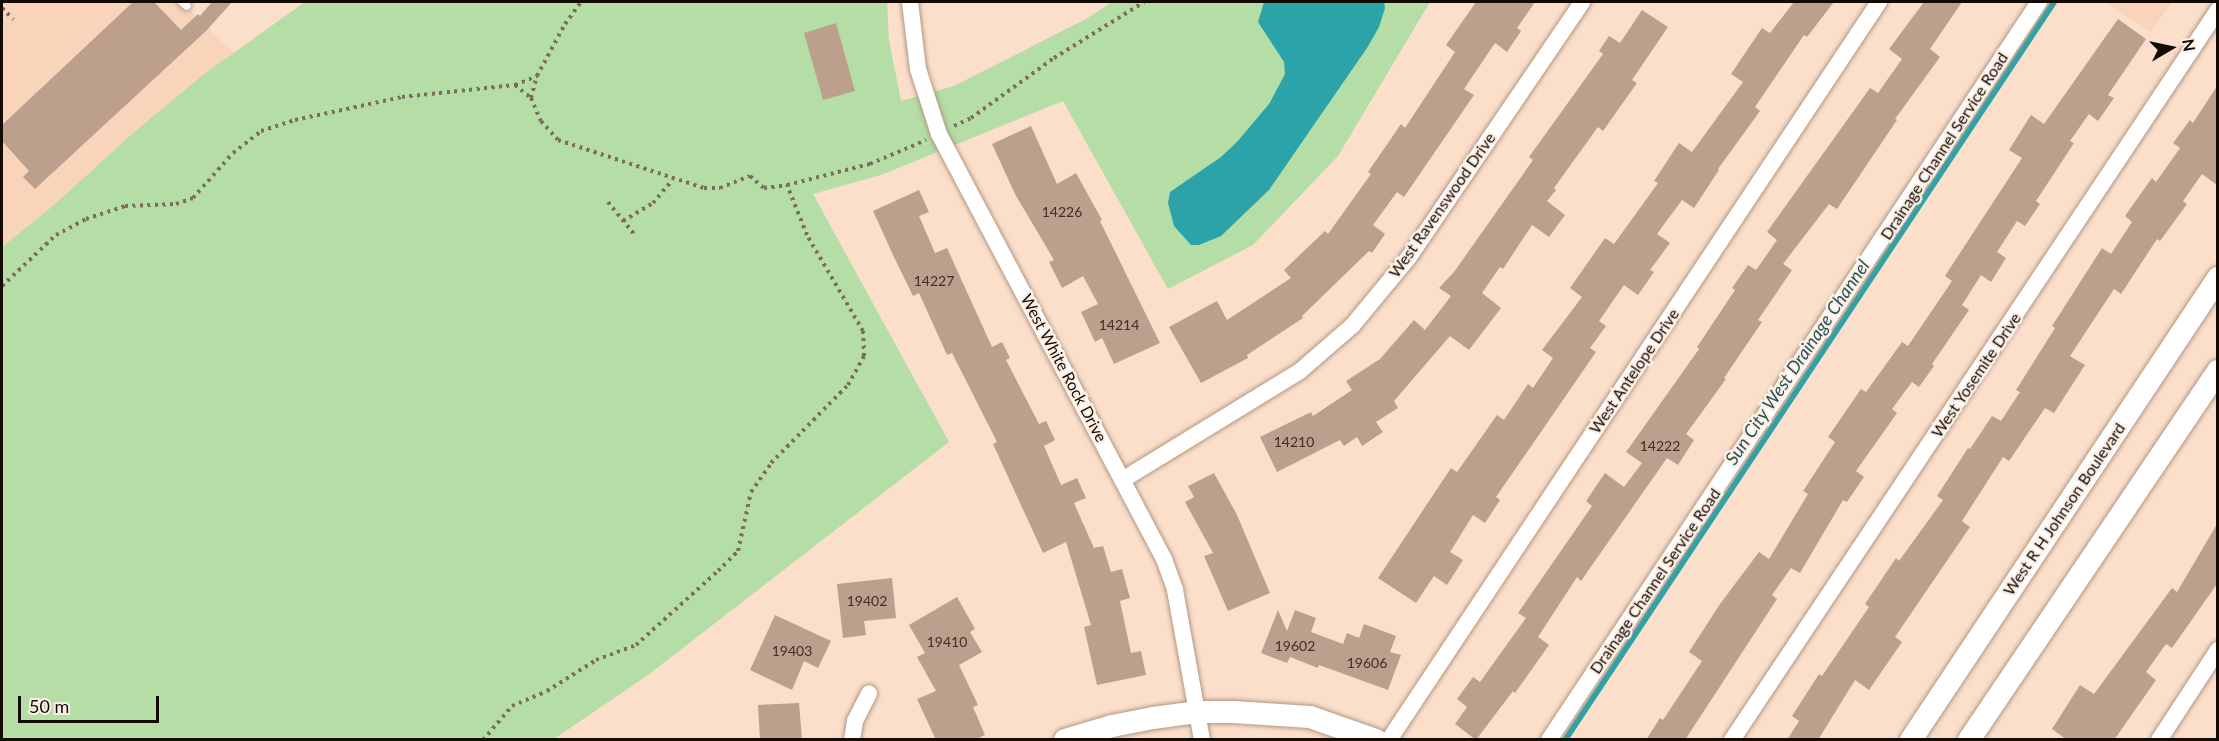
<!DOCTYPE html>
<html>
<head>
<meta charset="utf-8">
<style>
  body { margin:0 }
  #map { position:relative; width:2219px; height:741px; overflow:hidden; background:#fcdfca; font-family:Lato,sans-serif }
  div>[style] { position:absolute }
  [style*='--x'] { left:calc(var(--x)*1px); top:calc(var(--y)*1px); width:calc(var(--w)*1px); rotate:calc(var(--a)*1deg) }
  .built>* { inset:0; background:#f8d4bb }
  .green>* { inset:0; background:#b4dea5 }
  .water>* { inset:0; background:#2ca2a9 }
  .stream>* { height:6px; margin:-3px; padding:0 3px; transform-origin:3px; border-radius:3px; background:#2ca2a9 }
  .building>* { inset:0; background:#bca08d }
  .path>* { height:4px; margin-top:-2px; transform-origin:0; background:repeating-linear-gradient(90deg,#7e6c5f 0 3px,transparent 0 7.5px) }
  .roads { filter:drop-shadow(0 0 2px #b29784) drop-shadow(0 0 2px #b29784) }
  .lane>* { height:8px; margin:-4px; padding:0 4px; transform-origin:4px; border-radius:4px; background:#fff }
  .street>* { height:16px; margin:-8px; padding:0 8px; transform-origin:8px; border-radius:8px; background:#fff }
  .secondary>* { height:22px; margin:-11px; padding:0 11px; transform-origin:11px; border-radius:11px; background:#fff }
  span { translate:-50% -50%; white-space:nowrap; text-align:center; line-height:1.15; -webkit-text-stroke:5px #fcf0e7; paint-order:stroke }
  .number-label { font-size:14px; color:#3e3027 }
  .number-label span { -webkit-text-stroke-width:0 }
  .street-label { font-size:16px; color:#140b05 }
  .water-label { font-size:18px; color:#235356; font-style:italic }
  .frame { position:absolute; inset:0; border:3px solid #140b05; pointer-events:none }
  .north { position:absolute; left:2141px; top:18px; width:60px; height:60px; -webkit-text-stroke:4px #fcf0e7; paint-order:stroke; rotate:81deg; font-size:16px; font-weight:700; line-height:24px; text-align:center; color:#140b05 }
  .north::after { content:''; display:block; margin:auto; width:21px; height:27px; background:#140b05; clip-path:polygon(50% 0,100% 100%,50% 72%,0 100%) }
  .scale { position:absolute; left:18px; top:696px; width:141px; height:27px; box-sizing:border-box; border:3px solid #140b05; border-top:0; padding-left:8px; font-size:18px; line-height:21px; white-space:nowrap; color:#140b05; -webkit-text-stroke:4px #fcf0e7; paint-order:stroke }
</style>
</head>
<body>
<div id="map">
  <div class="built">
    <i style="clip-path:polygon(2px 2px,182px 2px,234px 53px,204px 74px,54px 205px,2px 247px)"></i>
    <i style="clip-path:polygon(2104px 2px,2172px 2px,2151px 32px)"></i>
  </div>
  <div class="green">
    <i style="clip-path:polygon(305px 2px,887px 2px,889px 40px,901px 101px,954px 86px,1086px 19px,1112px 2px,1430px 2px,1338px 156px,1253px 245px,1168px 289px,1063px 101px,881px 175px,813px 194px,949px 442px,648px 675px,554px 739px,2px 740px,2px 247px,54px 205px,132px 134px,204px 74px)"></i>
  </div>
  <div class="water">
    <i style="clip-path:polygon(1264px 2px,1384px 2px,1385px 8px,1379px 27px,1367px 48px,1269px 190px,1221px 236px,1199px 245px,1191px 245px,1174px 226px,1168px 203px,1170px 192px,1221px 157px,1237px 142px,1269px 104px,1285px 74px,1284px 62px,1258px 22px)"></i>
  </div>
  <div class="stream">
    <i style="--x:1565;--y:740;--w:885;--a:-56.47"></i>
  </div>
  <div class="building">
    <i style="clip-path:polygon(133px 2px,154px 2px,181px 30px,198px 14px,200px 16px,212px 2px,232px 2px,207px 30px,35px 189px,23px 177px,29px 171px,2px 141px,2px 125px)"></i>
    <i style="clip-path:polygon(1476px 2px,1535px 2px,1517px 28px,1521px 31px,1507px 52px,1495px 43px,1464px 89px,1474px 95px,1404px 197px,1397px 192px,1373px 225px,1385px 234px,1372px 253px,1369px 251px,1302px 316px,1303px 318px,1247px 355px,1248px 358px,1201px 383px,1169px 327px,1217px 301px,1227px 320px,1291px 278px,1284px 270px,1325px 231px,1328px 234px,1371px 174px,1368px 172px,1401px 124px,1405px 128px,1455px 52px,1446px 45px)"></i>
    <i style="clip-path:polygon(1794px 2px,1834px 2px,1807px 37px,1804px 35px,1755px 107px,1760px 111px,1718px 169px,1719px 170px,1694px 208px,1682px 200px,1657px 234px,1670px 243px,1650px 270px,1654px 272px,1638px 295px,1624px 285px,1599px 321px,1606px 326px,1590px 348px,1596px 352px,1496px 497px,1500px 500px,1485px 523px,1473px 515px,1450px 552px,1463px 560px,1447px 585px,1434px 576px,1416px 603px,1378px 578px,1451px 468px,1457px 472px,1497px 415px,1504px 420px,1528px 384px,1533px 388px,1553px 358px,1542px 350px,1582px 297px,1570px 288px,1605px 238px,1614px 244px,1658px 183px,1654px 181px,1679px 143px,1692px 152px,1743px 82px,1731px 74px,1762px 28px,1770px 33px)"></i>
    <i style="clip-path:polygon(1924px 2px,1962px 2px,1930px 49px,1940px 57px,1895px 119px,1897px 120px,1837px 209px,1829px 204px,1783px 264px,1792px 270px,1758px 320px,1762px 322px,1724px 378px,1726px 379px,1686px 434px,1694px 440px,1678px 465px,1667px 458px,1581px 581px,1577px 577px,1538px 637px,1549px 645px,1515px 693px,1513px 691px,1476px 740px,1455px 724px,1467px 707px,1457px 699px,1473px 677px,1480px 682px,1526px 618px,1518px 613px,1592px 506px,1586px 501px,1605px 473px,1624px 487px,1642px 463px,1626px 452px,1699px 349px,1697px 347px,1735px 290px,1732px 288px,1748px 265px,1756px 270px,1777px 240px,1767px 232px,1870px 88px,1878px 93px,1902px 59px,1889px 49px)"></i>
    <i style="clip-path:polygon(1642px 10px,1668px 27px,1632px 80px,1637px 83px,1603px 131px,1598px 127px,1554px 188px,1556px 190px,1547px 201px,1565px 215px,1549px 237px,1532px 225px,1503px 269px,1500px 267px,1482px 293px,1501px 308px,1469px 350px,1450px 336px,1394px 401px,1398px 408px,1376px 422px,1383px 432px,1362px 446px,1357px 437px,1344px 446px,1340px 440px,1277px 472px,1260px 437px,1311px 412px,1313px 416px,1352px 390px,1346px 381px,1380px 359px,1414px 320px,1425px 330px,1451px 296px,1439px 288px,1454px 272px,1533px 160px,1529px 157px,1603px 54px,1599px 51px,1609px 36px,1620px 43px)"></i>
    <i style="clip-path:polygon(2118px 19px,2146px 39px,2108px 95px,2114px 98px,2098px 121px,2089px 114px,2070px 141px,2074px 143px,2036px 201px,2040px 204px,2025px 226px,2017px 221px,1997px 252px,2006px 258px,1991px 282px,1981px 275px,1962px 305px,1969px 310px,1932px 364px,1934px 366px,1919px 387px,1912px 382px,1892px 409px,1897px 413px,1856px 471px,1864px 477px,1847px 502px,1843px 500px,1800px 573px,1791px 568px,1772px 595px,1777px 599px,1685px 740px,1646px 740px,1660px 718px,1663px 720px,1702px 661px,1689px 652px,1720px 604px,1759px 552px,1769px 559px,1808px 494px,1803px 491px,1835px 442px,1828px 437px,1861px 389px,1866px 392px,1902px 342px,1908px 346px,1952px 281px,1945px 276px,2022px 158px,2009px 150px,2031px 115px,2044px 124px)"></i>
    <i style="clip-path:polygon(836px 23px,855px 91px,823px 100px,804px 33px)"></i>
    <i style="clip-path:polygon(2217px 86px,2217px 185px,2202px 174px,2183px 201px,2187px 204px,2160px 241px,2157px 239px,2121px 294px,2114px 289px,2070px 356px,2085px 365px,2054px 413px,2045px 408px,2009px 461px,2003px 457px,1962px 521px,1970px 527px,1895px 637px,1902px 642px,1869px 690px,1855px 680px,1818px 740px,1787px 740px,1799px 721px,1792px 716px,1819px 674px,1822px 676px,1869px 607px,1865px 604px,1896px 558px,1899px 561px,1943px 500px,1937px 496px,1968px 448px,1970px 449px,1992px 416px,2001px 421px,2020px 392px,2016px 390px,2055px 328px,2052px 326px,2102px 248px,2111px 254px,2132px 222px,2125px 216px,2152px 178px,2156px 182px,2180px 148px,2173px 143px,2190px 120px,2193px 123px)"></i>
    <i style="clip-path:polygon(1031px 126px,1057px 184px,1076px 173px,1102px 220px,1100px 221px,1160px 343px,1114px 364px,1102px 338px,1095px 342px,1081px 312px,1098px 304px,1083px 276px,1062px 288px,1049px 262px,1054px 260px,1015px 194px,992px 144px)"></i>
    <i style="clip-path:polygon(919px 190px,929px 212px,919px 216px,935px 253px,947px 248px,992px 347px,1002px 342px,1010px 358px,1006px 360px,1039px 424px,1046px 421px,1055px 440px,1044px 446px,1061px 485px,1077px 478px,1086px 498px,1074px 503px,1094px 548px,1103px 546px,1111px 572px,1122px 569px,1130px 598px,1120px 601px,1131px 653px,1141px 651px,1146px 675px,1097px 685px,1084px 627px,1091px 625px,1066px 542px,1043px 553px,993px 444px,997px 442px,952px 353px,947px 355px,919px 293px,913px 296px,894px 257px,873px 211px)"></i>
    <i style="clip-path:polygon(1214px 473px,1237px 515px,1270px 593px,1228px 611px,1204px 556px,1213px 553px,1185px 502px,1194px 497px,1188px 486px)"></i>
    <i style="clip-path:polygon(2217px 524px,2217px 584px,2172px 648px,2166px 644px,2146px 672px,2156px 680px,2114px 740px,2067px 740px,2052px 729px,2080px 685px,2094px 694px,2172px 588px,2177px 592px)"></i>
    <i style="clip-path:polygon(892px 578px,896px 618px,864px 621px,866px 635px,843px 638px,837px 584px)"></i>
    <i style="clip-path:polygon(957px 597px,975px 629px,970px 632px,982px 652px,959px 665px,978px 705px,973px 707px,985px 735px,974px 740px,936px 740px,917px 699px,936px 691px,917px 657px,925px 653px,909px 625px)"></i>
    <i style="clip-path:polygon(1278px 610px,1287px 631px,1295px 610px,1316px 618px,1311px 632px,1343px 644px,1347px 633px,1359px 638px,1364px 624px,1396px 636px,1390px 652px,1401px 655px,1388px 690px,1319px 665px,1318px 668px,1290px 657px,1287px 663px,1261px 653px)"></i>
    <i style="clip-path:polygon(775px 615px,831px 641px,818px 668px,804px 661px,792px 690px,750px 670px)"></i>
    <i style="clip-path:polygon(799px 703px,802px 740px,760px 740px,758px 705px)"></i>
  </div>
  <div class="path">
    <i style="--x:2;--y:8;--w:16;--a:45"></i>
    <i style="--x:515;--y:85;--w:21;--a:39"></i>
    <i style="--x:531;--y:98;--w:25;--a:67"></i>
    <i style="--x:541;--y:121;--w:25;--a:48"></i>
    <i style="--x:558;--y:140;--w:154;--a:18.2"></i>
    <i style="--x:704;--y:188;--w:16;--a:0"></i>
    <i style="--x:720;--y:188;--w:32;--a:-22"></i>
    <i style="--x:750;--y:176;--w:18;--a:41"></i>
    <i style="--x:764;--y:188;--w:23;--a:-7"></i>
    <i style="--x:787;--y:185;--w:86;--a:-14.2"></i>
    <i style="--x:870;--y:164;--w:61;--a:-23.2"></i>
    <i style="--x:531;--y:98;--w:23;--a:-75"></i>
    <i style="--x:537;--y:76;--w:59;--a:-61.7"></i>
    <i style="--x:565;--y:24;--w:27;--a:-54"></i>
    <i style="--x:954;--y:126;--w:19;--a:-25"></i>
    <i style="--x:971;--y:118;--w:102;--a:-35.9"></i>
    <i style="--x:1054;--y:58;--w:106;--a:-31.9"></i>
    <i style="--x:608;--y:202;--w:41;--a:50.9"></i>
    <i style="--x:623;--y:221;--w:35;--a:-31"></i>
    <i style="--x:653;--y:203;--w:31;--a:-50"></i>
    <i style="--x:2;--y:286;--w:74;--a:-43.4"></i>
    <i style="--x:56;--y:235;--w:34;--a:-28"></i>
    <i style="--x:86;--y:219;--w:41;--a:-18.4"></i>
    <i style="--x:125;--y:206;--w:51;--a:-2.2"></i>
    <i style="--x:176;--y:204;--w:18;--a:-19"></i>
    <i style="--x:193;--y:198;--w:60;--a:-48.4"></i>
    <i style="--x:233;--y:153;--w:36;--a:-38"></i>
    <i style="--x:261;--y:131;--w:36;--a:-18"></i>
    <i style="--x:295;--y:120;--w:109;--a:-12.1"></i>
    <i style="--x:402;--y:97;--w:114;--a:-6.1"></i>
    <i style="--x:515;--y:85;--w:24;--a:-22"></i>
    <i style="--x:483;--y:740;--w:45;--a:-49.5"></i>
    <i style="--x:512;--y:706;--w:38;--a:-23"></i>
    <i style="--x:547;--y:691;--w:58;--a:-32.3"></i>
    <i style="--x:596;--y:660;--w:43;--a:-20.6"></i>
    <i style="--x:636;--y:645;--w:110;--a:-42.1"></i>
    <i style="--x:718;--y:571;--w:28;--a:-45"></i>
    <i style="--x:738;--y:551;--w:60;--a:-77.6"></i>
    <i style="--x:751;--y:492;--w:35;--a:-55"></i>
    <i style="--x:771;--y:463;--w:110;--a:-45.4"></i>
    <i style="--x:848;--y:385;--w:33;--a:-61"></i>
    <i style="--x:864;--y:356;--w:25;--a:-92"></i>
    <i style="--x:863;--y:331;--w:111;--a:-120.3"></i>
    <i style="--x:807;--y:235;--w:54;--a:-111.8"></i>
  </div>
  <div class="roads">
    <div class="lane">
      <i style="--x:182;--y:2;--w:6;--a:39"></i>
    </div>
    <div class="street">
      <i style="--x:910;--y:2;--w:67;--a:83.2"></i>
      <i style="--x:918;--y:69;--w:68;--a:72.1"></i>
      <i style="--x:939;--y:134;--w:481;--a:62.1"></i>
      <i style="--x:1164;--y:559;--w:33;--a:70"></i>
      <i style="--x:1175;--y:590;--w:152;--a:79.8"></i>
      <i style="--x:1124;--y:479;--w:206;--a:-31.5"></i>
      <i style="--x:1300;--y:371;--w:69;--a:-40.9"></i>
      <i style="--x:1352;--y:326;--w:89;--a:-50.4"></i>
      <i style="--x:1409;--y:257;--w:308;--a:-55.8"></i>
      <i style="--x:852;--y:740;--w:19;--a:-81"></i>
      <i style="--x:855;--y:721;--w:31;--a:-63"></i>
      <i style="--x:1389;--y:740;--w:886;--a:-56.42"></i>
      <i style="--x:1549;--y:740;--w:886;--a:-56.42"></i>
      <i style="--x:1732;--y:740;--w:877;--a:-56.35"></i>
      <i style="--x:2159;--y:740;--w:108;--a:-56.8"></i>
    </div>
    <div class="secondary">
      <i style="--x:1065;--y:740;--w:49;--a:-16.6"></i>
      <i style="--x:1112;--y:726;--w:42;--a:-11"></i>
      <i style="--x:1153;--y:718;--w:44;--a:-7.8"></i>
      <i style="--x:1197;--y:712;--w:37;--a:0"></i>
      <i style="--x:1234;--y:712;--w:76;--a:3.8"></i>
      <i style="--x:1310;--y:717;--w:70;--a:19.2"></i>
      <i style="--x:1911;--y:740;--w:555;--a:-56.4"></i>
      <i style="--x:1969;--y:740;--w:445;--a:-56"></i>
    </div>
  </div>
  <div class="number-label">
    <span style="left:1062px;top:212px">14226</span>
    <span style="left:934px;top:281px">14227</span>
    <span style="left:1119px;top:325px">14214</span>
    <span style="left:1294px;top:442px">14210</span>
    <span style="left:1660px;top:446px">14222</span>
    <span style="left:867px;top:601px">19402</span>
    <span style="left:947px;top:642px">19410</span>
    <span style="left:1295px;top:646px">19602</span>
    <span style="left:792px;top:651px">19403</span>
    <span style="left:1367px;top:663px">19606</span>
  </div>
  <div class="street-label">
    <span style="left:1944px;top:146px;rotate:-57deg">Drainage Channel Service Road</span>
    <span style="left:1442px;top:205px;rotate:-55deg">West Ravenswood Drive</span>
    <span style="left:1064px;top:368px;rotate:62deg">West White Rock Drive</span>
    <span style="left:1634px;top:371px;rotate:-56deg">West Antelope Drive</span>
    <span style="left:1976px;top:375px;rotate:-56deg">West Yosemite Drive</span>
    <span style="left:2064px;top:509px;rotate:-56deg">West R H Johnson Boulevard</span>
    <span style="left:1655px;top:581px;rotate:-56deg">Drainage Channel Service Road</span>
  </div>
  <div class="water-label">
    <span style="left:1797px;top:362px;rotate:-56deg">Sun City West Drainage Channel</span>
  </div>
  <div class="frame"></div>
  <div class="north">N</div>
  <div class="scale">50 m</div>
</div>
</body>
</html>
